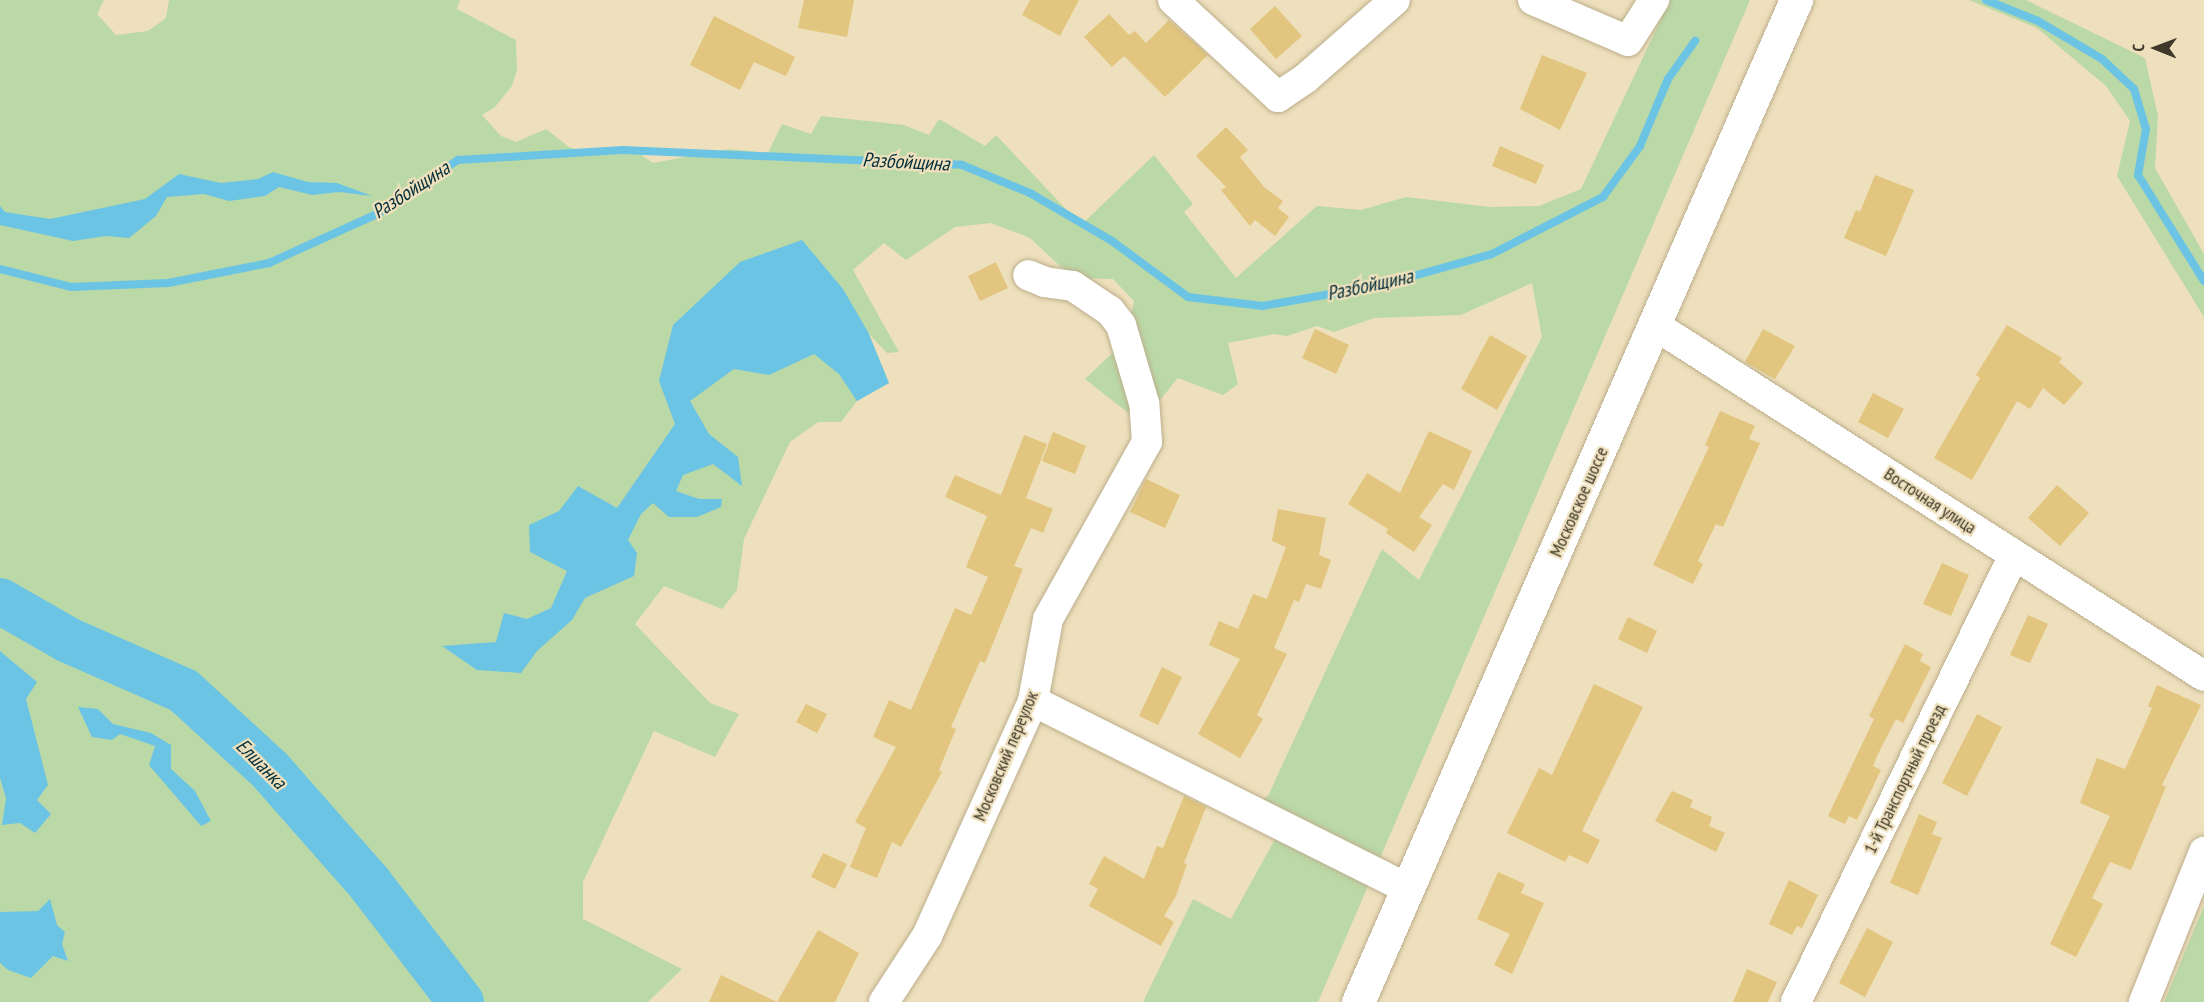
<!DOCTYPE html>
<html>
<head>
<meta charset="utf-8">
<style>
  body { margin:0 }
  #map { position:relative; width:2204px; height:1002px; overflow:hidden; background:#eee0bc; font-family:"PT Sans Narrow",sans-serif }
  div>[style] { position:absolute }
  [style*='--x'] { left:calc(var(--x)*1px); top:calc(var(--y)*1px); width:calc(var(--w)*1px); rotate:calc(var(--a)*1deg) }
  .green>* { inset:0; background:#bbd8a7 }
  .water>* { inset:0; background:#6cc4e4 }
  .stream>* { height:8px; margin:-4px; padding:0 4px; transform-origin:4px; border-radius:4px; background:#6cc4e4 }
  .river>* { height:46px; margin:-23px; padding:0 23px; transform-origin:23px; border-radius:23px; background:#6cc4e4 }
  .building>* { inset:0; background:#e2c57e }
  .roads { filter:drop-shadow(0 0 2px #bcae8c) drop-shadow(0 0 2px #bcae8c) }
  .minor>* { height:30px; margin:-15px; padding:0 15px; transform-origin:15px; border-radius:15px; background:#fff }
  .major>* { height:33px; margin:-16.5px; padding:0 16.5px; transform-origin:16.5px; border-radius:16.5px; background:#fff }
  span { translate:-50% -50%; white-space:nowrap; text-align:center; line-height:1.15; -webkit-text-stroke:4.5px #eee0bc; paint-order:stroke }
  .street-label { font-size:18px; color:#3f392b }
  .water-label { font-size:20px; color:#032e3b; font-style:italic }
  .north { position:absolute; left:2126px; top:18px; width:60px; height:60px; -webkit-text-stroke:4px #eee0bc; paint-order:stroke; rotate:271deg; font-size:16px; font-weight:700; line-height:24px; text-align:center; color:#3f392b }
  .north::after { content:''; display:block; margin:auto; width:21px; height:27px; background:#3f392b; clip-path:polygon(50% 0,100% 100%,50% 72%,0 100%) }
</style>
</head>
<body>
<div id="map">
  <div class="green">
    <i style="clip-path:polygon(0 0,104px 0,97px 14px,116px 35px,148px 31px,166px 18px,169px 0,460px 0,457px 9px,516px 40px,517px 70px,512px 86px,495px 107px,482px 115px,501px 136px,516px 142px,546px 129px,569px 147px,587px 153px,611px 148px,637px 152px,653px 163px,729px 149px,768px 153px,782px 124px,811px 134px,821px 116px,904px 125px,929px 135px,939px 119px,985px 146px,996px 135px,1081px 225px,1154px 155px,1193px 204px,1184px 212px,1236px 278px,1317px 206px,1361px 210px,1406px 197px,1490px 207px,1539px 206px,1581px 189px,1670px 0,1750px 0,1318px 1002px,1143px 1002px,1193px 899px,1231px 919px,1280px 830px,1244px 812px,1268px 796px,1382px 549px,1419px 580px,1542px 337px,1532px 283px,1461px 315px,1374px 318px,1334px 332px,1317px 326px,1287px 336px,1274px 334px,1228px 343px,1238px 384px,1223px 395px,1178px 378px,1141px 423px,1085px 379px,1125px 341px,1134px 301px,1113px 279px,1081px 278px,1061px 267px,1030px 238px,991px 223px,955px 227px,906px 260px,884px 243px,853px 270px,899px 352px,887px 353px,869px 334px,889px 383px,857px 401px,841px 422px,818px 422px,790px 442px,744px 539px,737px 590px,722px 609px,664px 586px,635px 624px,710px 703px,739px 714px,715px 757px,654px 731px,583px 882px,583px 919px,682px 969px,648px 1002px,0 1002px)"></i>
    <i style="clip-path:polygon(1969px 0,2026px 0,2145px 58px,2158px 116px,2155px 168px,2204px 254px,2204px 317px,2117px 176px,2130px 121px,2106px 86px,2037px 28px)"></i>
    <i style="clip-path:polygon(2204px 906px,2204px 1002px,2164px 1002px)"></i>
  </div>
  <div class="water">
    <i style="clip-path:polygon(273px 172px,308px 182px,337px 183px,372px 196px,339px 192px,312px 195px,279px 187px,265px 196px,229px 201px,204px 194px,167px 197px,156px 216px,129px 238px,106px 236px,73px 241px,0 225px,0 206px,5px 212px,50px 219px,145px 199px,179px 174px,221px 183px,258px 179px)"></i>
    <i style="clip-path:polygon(802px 240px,843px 289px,868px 332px,889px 383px,857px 401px,839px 374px,814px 354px,769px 375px,734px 369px,690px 401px,709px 434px,738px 457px,742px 486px,713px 464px,683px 475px,676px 491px,699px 499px,722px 499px,721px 507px,697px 517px,669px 517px,653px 503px,641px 514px,628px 540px,637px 553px,634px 576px,585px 598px,572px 620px,537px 651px,521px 673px,477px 670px,442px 646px,496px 642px,504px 613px,527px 619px,551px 608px,567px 571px,530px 552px,529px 525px,559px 511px,578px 486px,617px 508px,675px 424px,659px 381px,673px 325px,740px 262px)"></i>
    <i style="clip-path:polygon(0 651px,37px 682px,26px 699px,48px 785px,37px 800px,51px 814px,35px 833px,20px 823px,2px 825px,6px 798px,0 778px)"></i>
    <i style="clip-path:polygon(78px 707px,98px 709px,113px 724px,151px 733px,171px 745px,171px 769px,195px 791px,211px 821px,201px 826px,149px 765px,155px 746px,120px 734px,112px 740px,92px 737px)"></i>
    <i style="clip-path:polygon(50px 899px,57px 925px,65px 932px,62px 944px,68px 961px,53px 956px,31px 978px,8px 970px,0 963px,0 912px,38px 911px)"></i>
  </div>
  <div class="stream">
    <i style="--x:1986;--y:0;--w:56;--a:22"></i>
    <i style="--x:2038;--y:21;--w:74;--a:30.7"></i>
    <i style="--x:2102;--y:59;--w:44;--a:43.2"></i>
    <i style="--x:2134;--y:89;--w:42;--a:73.3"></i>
    <i style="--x:2146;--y:129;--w:47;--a:99.9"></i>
    <i style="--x:2138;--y:175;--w:125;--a:58.1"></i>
    <i style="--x:0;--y:269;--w:73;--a:14.2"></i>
    <i style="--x:71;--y:287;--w:97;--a:-2.4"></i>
    <i style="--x:168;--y:283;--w:103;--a:-11.2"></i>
    <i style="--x:269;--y:263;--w:121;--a:-24.4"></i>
    <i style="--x:379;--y:213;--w:95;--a:-33.9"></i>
    <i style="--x:458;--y:160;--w:165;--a:-3.5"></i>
    <i style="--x:623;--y:150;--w:339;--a:2.5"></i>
    <i style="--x:962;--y:165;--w:74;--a:22.4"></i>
    <i style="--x:1030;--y:193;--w:95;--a:30.3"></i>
    <i style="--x:1112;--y:241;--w:94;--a:36.4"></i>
    <i style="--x:1188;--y:297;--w:75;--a:6.9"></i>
    <i style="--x:1262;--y:306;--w:121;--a:-10"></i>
    <i style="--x:1381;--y:285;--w:115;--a:-15.6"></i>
    <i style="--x:1492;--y:254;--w:125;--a:-27.2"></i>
    <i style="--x:1603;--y:197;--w:63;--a:-54"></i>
    <i style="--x:1640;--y:146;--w:73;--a:-67.3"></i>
    <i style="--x:1668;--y:79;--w:47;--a:-54.6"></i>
  </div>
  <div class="river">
    <i style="--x:0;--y:601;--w:78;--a:29.8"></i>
    <i style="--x:68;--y:640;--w:127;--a:23.7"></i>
    <i style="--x:184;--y:691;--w:117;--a:42.6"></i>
    <i style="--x:270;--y:770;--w:152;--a:48.7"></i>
    <i style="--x:370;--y:884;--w:149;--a:52.4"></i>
  </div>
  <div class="building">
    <i style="clip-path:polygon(804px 0,854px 0,847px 37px,798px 28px)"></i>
    <i style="clip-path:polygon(1030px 0,1079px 0,1060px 36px,1022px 15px)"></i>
    <i style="clip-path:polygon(1275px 6px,1302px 36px,1276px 59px,1250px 29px)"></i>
    <i style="clip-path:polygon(1109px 14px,1129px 35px,1135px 31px,1146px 43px,1169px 20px,1208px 55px,1165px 97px,1124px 56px,1112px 67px,1084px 37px)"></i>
    <i style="clip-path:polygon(714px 16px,795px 57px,786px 76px,754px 62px,740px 90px,690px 65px)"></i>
    <i style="clip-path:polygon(1542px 55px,1587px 73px,1560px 130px,1520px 109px)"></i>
    <i style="clip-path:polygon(1226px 127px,1248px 150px,1240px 157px,1264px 187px,1283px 201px,1278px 208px,1289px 217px,1275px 236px,1255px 220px,1250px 226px,1221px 190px,1226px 187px,1196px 156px)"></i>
    <i style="clip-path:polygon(1500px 146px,1544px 165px,1536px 184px,1492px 166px)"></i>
    <i style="clip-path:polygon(1875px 175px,1914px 190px,1886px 256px,1844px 238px,1856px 210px,1860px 212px)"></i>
    <i style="clip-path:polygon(996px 262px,1008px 288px,980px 301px,968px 276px)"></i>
    <i style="clip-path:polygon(2007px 325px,2062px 358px,2059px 362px,2083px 383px,2064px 405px,2043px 388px,2030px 409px,2017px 401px,1972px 480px,1934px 458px,1980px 378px,1976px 375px)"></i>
    <i style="clip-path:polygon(1315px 329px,1349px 345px,1336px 374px,1302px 358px)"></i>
    <i style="clip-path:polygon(1763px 329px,1795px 346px,1775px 379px,1745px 362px)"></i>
    <i style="clip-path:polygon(1490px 335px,1527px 356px,1497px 410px,1461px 389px)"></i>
    <i style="clip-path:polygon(1873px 393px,1904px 409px,1888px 438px,1858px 422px)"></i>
    <i style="clip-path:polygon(1720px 411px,1755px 426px,1749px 439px,1760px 443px,1723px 527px,1716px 524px,1698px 561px,1703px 564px,1693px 584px,1653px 565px,1709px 447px,1705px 445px)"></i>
    <i style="clip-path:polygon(1429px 431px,1472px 451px,1454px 490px,1443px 484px,1419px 517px,1432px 525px,1414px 552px,1386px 533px,1388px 529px,1348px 504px,1367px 473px,1400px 493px)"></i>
    <i style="clip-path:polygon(1053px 432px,1086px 446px,1075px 474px,1042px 461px)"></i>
    <i style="clip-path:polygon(1024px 435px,1047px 444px,1026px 498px,1053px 509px,1043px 533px,1031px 528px,1014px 566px,1023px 569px,985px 663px,980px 661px,951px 727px,956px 729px,939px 770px,942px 772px,901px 847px,892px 842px,877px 878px,850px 867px,866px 828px,855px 822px,896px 747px,873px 737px,889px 700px,911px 710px,955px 608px,971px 615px,988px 577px,966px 567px,987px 516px,945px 497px,955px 475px,1001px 495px)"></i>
    <i style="clip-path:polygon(1146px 479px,1180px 495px,1165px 528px,1130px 512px)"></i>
    <i style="clip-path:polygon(2057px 485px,2089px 513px,2060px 546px,2028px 518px)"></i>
    <i style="clip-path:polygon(1278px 509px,1326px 518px,1319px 555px,1331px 560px,1321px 589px,1306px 584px,1299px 602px,1294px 600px,1274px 648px,1287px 654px,1257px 715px,1263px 719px,1240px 758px,1198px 734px,1240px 659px,1209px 645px,1219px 621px,1238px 629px,1253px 594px,1267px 599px,1286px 547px,1272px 541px)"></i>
    <i style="clip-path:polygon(1942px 563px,1969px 575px,1951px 616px,1923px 604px)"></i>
    <i style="clip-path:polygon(2028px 615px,2048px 624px,2030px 663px,2010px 655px)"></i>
    <i style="clip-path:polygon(1628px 617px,1657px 631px,1647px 653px,1618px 639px)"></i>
    <i style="clip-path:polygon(1905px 644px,1923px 654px,1920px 661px,1931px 667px,1903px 723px,1896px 719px,1878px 754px,1873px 766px,1881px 770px,1857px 820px,1849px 816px,1845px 824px,1828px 816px,1874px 719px,1869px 716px)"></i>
    <i style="clip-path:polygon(1162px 667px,1182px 677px,1158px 725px,1139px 716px)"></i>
    <i style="clip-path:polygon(1594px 684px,1643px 707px,1582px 831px,1600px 840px,1588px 864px,1569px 855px,1565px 862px,1507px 833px,1539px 768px,1552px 775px)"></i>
    <i style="clip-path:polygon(2157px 685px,2201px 705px,2162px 785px,2166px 787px,2131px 870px,2110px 862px,2092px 898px,2103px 904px,2076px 957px,2050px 944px,2110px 816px,2080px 803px,2097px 758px,2125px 769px,2152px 708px,2148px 706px)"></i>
    <i style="clip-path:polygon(806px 704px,827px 714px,817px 733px,796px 722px)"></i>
    <i style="clip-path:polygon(1977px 714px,2002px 727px,1967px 796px,1942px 783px)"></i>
    <i style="clip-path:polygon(1672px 791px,1693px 800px,1690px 807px,1712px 817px,1709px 826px,1725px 833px,1716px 852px,1655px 821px)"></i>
    <i style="clip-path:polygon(1184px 796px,1206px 807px,1184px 863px,1187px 864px,1176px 896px,1164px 916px,1174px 922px,1161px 946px,1089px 906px,1098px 889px,1089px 884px,1104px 856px,1144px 879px,1157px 846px,1163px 848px)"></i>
    <i style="clip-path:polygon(1919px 814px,1937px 822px,1932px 834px,1942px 838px,1918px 895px,1890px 883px)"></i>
    <i style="clip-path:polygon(823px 853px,847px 864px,835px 889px,811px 877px)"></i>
    <i style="clip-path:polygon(1498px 872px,1525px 884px,1521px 893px,1544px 903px,1512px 974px,1494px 965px,1510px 934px,1477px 919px)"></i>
    <i style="clip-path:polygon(1789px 880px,1818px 895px,1802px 928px,1797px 926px,1792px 935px,1769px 924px)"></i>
    <i style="clip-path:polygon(1867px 928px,1893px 942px,1865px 997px,1839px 983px)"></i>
    <i style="clip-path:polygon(818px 930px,859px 953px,835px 1002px,709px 1002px,721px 975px,777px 1002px)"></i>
    <i style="clip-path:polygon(1747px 969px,1777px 982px,1768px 1002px,1733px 1002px)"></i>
  </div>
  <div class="roads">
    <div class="minor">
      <i style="--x:1173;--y:0;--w:143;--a:42.7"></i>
      <i style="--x:1278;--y:97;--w:34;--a:-34"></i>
      <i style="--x:1306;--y:78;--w:118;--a:-41.2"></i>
      <i style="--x:1533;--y:0;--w:103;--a:23.3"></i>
      <i style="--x:1628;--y:41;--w:49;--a:-57.6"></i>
      <i style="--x:1656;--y:326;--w:650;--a:32.57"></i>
      <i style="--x:1033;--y:701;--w:420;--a:26.6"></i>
      <i style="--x:884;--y:1002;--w:79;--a:-56.9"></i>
      <i style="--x:927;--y:936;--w:258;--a:-65.7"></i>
      <i style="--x:1033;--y:701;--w:83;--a:-79.6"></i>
      <i style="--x:1048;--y:619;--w:203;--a:-60.8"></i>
      <i style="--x:1147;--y:442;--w:39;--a:-94"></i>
      <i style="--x:1144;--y:403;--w:81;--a:-106.4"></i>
      <i style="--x:1121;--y:325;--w:18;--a:-128"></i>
      <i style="--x:1110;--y:311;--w:45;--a:-146"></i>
      <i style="--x:1073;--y:286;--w:28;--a:-172"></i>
      <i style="--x:1045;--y:282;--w:18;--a:-158"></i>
      <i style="--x:1796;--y:1002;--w:497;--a:-64"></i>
      <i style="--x:2144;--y:1002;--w:162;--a:-68.2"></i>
    </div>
    <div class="major">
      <i style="--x:1358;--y:1002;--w:1094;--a:-66.39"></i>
    </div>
  </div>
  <div class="street-label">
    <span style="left:1930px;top:501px;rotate:33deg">Восточная улица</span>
    <span style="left:1579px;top:502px;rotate:-66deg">Московское шоссе</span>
    <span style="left:1006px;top:756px;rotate:-67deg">Московский переулок</span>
    <span style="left:1905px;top:779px;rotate:-64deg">1-й Транспортный проезд</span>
  </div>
  <div class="water-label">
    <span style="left:906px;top:162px;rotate:3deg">Разбойщина</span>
    <span style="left:411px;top:190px;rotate:-33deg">Разбойщина</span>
    <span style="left:1370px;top:285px;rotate:-12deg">Разбойщина</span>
    <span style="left:261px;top:764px;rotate:45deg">Елшанка</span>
  </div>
  <div class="north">С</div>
</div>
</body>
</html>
